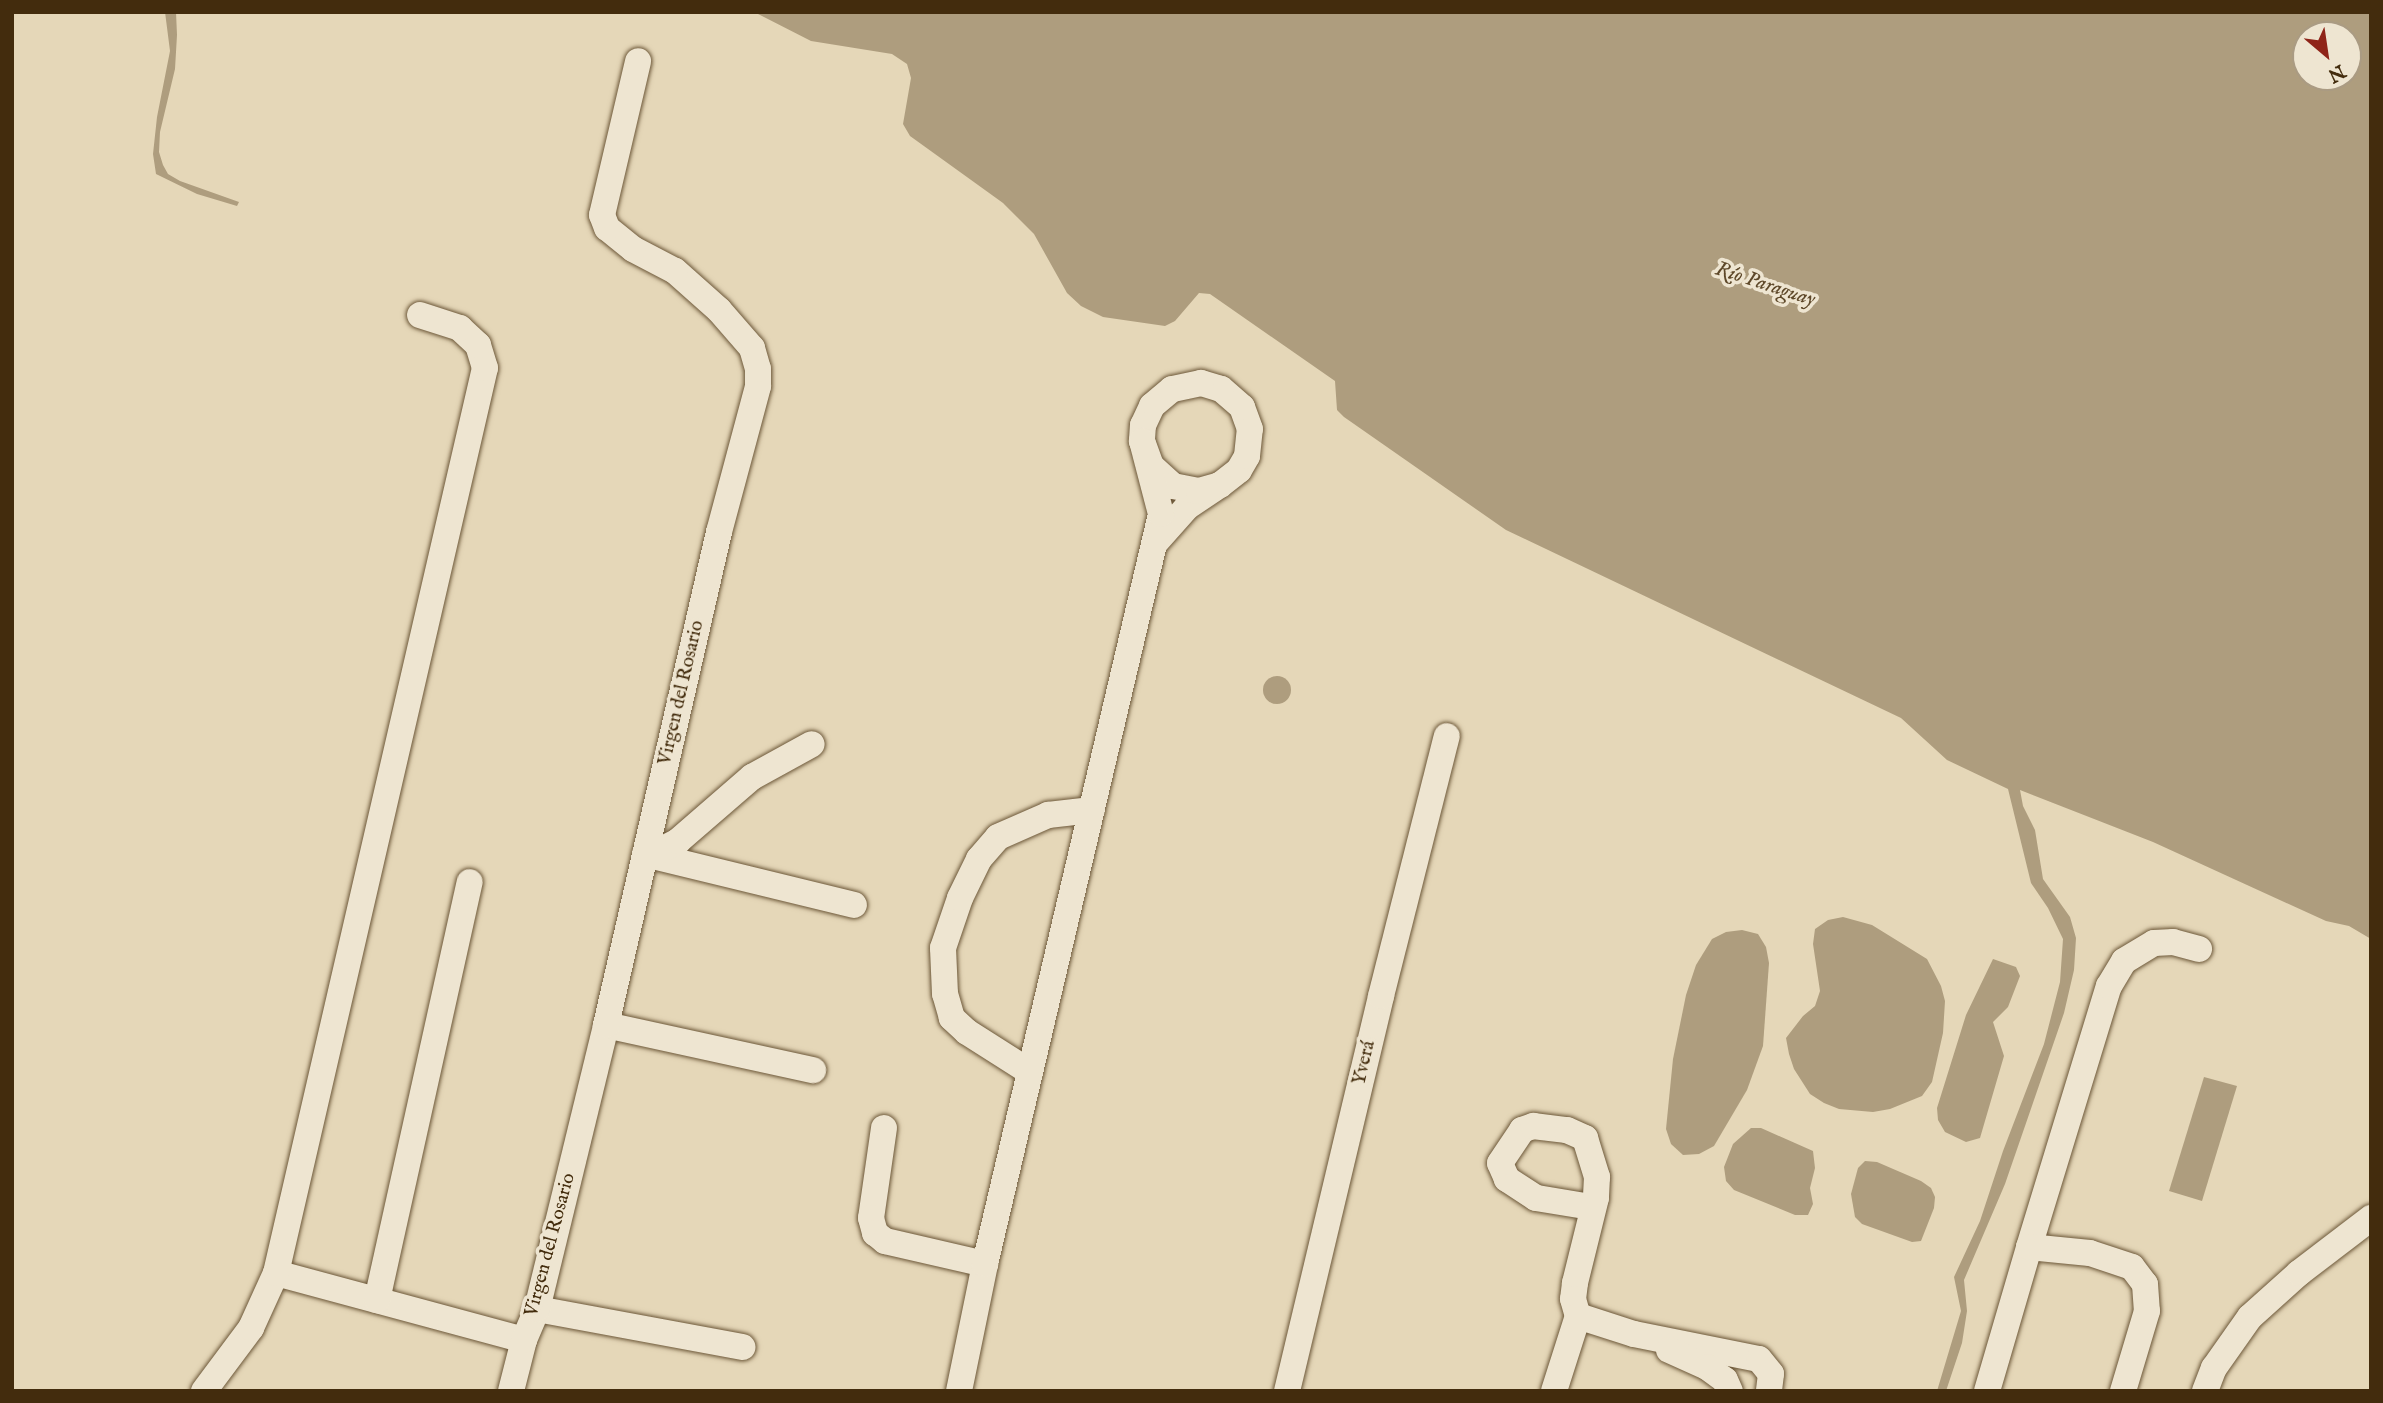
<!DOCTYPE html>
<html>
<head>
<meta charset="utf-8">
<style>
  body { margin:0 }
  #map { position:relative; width:2383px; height:1403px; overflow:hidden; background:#e5d7b8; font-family:"IM FELL English",serif }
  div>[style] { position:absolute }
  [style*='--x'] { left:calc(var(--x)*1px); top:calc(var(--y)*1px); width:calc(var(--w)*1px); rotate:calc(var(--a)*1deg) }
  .water>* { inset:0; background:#ae9d7e }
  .round { border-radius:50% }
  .roads { filter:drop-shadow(0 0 2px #6c5738) drop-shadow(0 0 2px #6c5738) }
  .minor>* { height:26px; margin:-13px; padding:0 13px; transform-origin:13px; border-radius:13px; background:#eee5d1 }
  span { translate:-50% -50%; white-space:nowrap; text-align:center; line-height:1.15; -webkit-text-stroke:7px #eee5d1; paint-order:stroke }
  .street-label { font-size:19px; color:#432c0d }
  .water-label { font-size:21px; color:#5e4829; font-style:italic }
  .frame { position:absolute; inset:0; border:14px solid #432c0d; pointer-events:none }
  .north { position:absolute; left:2292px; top:21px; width:70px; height:70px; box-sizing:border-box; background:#eee5d1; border:2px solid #aa9b83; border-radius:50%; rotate:151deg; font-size:19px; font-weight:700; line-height:28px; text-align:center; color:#432c0d }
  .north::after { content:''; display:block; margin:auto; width:24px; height:32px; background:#8f2418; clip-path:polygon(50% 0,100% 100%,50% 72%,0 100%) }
</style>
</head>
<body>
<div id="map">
  <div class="water">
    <i style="clip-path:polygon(165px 12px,176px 12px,177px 35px,175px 69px,160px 132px,159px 152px,163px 165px,168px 174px,180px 181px,239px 202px,237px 206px,197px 194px,156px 174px,153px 154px,157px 117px,170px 51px)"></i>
    <i style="clip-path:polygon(evenodd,754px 12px,2371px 12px,2371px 939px,2349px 926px,2326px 921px,2153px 842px,2020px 790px,2023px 806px,2035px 830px,2043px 879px,2070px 917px,2076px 938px,2074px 970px,2064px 1013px,2005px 1184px,1964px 1280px,1967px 1311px,1962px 1343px,1946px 1391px,1937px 1391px,1961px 1311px,1954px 1277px,1980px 1221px,2003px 1151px,2044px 1044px,2060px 982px,2063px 939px,2048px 908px,2031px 883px,2008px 789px,1947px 760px,1901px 718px,1506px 530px,1344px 417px,1337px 410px,1335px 381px,1210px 294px,1199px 293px,1175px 321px,1165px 326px,1103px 317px,1081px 306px,1067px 293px,1034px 234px,1003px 203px,910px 136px,903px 124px,911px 78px,907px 64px,892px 54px,811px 41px,754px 12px,2348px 35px,2348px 77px,2306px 77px,2306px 35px,2348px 35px)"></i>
    <i class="round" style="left:1263px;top:676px;width:28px;height:28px"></i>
    <i style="clip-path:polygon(1843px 917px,1872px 925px,1927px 959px,1941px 986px,1945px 1001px,1943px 1033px,1932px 1082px,1922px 1096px,1890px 1109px,1873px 1112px,1839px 1109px,1824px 1103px,1810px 1094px,1794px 1069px,1789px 1054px,1786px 1038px,1803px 1016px,1815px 1006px,1820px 991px,1813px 944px,1815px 929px,1828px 920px)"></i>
    <i style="clip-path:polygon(1742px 930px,1758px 934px,1766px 947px,1769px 963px,1763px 1046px,1747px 1090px,1714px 1146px,1699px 1154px,1683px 1155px,1671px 1144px,1666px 1129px,1673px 1059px,1686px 995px,1696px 965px,1712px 939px,1726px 932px)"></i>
    <i style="clip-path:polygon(1993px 959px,2016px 967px,2020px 976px,2008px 1007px,1993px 1022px,2004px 1056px,1980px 1138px,1966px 1142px,1945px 1132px,1938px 1120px,1937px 1108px,1966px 1015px)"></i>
    <i style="clip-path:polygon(2204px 1077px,2237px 1086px,2202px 1201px,2169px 1191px)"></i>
    <i style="clip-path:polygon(1751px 1128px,1761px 1128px,1813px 1151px,1815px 1168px,1810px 1188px,1813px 1204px,1808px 1215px,1795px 1215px,1734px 1190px,1726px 1181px,1724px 1167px,1733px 1144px)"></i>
    <i style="clip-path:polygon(1865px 1161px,1877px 1162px,1921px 1181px,1931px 1188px,1935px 1197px,1934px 1208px,1921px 1241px,1912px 1242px,1862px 1224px,1855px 1217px,1851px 1194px,1858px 1168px)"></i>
  </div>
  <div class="roads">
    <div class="minor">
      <i style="--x:1156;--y:542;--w:47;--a:-48.5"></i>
      <i style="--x:1187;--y:507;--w:40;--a:-34"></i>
      <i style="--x:1220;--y:485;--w:24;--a:-38"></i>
      <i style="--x:1239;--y:470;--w:16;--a:-60"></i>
      <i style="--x:1247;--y:456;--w:27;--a:-84"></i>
      <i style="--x:1250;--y:429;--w:23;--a:-110"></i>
      <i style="--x:1242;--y:407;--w:28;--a:-139"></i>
      <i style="--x:1221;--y:389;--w:21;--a:-163"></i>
      <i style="--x:1201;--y:383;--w:30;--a:168"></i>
      <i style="--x:1172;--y:389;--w:26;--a:140"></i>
      <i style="--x:1152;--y:406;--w:21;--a:115"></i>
      <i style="--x:1143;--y:425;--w:16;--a:94"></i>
      <i style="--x:1142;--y:441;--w:27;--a:70"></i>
      <i style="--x:1151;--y:466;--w:30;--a:42"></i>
      <i style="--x:1173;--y:486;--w:26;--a:11"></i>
      <i style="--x:1199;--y:491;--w:22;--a:-16"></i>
      <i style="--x:645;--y:854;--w:215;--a:13.7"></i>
      <i style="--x:649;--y:856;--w:33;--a:-27"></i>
      <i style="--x:678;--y:841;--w:98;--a:-40.9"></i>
      <i style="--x:752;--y:777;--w:68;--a:-28.8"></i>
      <i style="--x:606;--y:1025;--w:212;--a:12.3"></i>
      <i style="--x:1030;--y:1072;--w:75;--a:-147.6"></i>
      <i style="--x:967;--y:1032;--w:21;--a:-137"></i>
      <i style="--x:952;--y:1018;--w:25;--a:-106"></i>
      <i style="--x:945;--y:994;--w:46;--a:-92.5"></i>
      <i style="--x:943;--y:948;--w:53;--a:-71.2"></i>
      <i style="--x:960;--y:898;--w:43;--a:-64"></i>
      <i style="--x:979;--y:859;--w:29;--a:-49"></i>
      <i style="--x:998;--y:837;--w:55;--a:-23.7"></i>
      <i style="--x:1048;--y:815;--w:44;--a:-6.5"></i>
      <i style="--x:884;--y:1128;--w:91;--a:98.2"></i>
      <i style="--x:871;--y:1218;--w:16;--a:75"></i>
      <i style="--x:875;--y:1233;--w:13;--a:39"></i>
      <i style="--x:885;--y:1241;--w:103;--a:13"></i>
      <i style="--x:1591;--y:1207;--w:56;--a:-170.7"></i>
      <i style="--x:1536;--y:1198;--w:35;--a:-147"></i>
      <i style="--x:1507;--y:1179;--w:17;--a:-114"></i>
      <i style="--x:1500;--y:1163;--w:40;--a:-56"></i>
      <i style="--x:1522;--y:1130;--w:12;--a:-20"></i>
      <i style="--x:1533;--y:1126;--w:34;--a:7"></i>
      <i style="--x:1567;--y:1130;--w:20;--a:24"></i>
      <i style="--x:1585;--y:1138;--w:41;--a:72.9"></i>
      <i style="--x:1597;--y:1177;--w:21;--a:93"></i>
      <i style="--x:1596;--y:1198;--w:88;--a:103.9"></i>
      <i style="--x:1575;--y:1283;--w:16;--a:97"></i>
      <i style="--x:1573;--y:1299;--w:18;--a:74"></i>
      <i style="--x:1578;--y:1316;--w:59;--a:17.8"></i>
      <i style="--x:1634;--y:1334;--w:127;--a:11.3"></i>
      <i style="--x:1759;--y:1359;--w:19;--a:51"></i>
      <i style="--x:1771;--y:1374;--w:17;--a:97"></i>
      <i style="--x:2029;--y:1247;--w:273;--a:-73"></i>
      <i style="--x:2109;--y:986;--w:29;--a:-59"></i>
      <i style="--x:2124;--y:961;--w:35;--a:-31"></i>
      <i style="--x:2154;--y:943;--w:19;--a:-3"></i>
      <i style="--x:2173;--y:942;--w:27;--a:15"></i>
      <i style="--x:276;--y:1273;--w:257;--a:15.1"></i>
      <i style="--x:377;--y:1300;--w:428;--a:-77.5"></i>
      <i style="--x:537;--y:1309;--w:209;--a:10.5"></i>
      <i style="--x:1669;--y:1350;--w:42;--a:24.1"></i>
      <i style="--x:1707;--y:1367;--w:22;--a:36"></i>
      <i style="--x:1725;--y:1380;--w:12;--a:66"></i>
      <i style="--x:204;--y:1391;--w:79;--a:-53.3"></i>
      <i style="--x:251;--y:1328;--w:60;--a:-65.6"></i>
      <i style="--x:276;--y:1273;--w:929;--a:-77"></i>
      <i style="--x:485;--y:368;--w:24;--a:-107"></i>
      <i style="--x:478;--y:345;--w:25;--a:-137"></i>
      <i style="--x:460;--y:328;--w:42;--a:-162"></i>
      <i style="--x:511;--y:1391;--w:53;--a:-75.7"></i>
      <i style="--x:524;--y:1340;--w:34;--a:-67"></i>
      <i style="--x:537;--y:1309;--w:292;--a:-76.3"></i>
      <i style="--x:606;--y:1025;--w:506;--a:-77.09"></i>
      <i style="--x:719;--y:532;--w:151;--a:-75"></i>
      <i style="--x:758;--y:386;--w:17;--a:-90"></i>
      <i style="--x:758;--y:369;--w:22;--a:-106"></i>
      <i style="--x:752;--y:348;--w:50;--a:-131"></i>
      <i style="--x:719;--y:310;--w:59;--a:-138.4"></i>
      <i style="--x:675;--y:271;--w:47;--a:-152.4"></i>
      <i style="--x:633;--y:249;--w:33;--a:-141"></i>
      <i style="--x:607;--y:228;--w:14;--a:-111"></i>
      <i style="--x:602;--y:215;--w:158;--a:-76.8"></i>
      <i style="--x:959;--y:1391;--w:130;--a:-78.4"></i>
      <i style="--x:985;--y:1264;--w:770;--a:-76.79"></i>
      <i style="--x:1161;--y:514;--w:75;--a:-104.6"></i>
      <i style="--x:1287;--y:1391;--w:406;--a:-76.6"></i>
      <i style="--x:1381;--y:996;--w:268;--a:-75.8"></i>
      <i style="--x:1554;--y:1391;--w:79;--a:-72.3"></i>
      <i style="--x:1987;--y:1391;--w:150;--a:-73.7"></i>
      <i style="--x:2029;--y:1247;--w:61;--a:5.6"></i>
      <i style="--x:2090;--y:1253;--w:44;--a:18.4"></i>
      <i style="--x:2132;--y:1267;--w:21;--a:53"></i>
      <i style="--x:2145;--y:1284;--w:27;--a:86"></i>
      <i style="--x:2147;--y:1311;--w:84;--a:106.7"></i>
      <i style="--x:2205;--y:1391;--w:25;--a:-69"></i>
      <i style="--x:2214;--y:1368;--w:62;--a:-54.8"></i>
      <i style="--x:2250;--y:1317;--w:66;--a:-41.9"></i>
      <i style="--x:2299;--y:1273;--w:91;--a:-37.4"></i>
    </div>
  </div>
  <div class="street-label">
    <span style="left:682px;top:693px;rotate:-77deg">Virgen del Rosario</span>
    <span style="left:1365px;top:1063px;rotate:-77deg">Yverá</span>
    <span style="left:551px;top:1245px;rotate:-75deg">Virgen del Rosario</span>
  </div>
  <div class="water-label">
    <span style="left:1765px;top:285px;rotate:18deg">Río Paraguay</span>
  </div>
  <div class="frame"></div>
  <div class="north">N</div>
</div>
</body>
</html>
